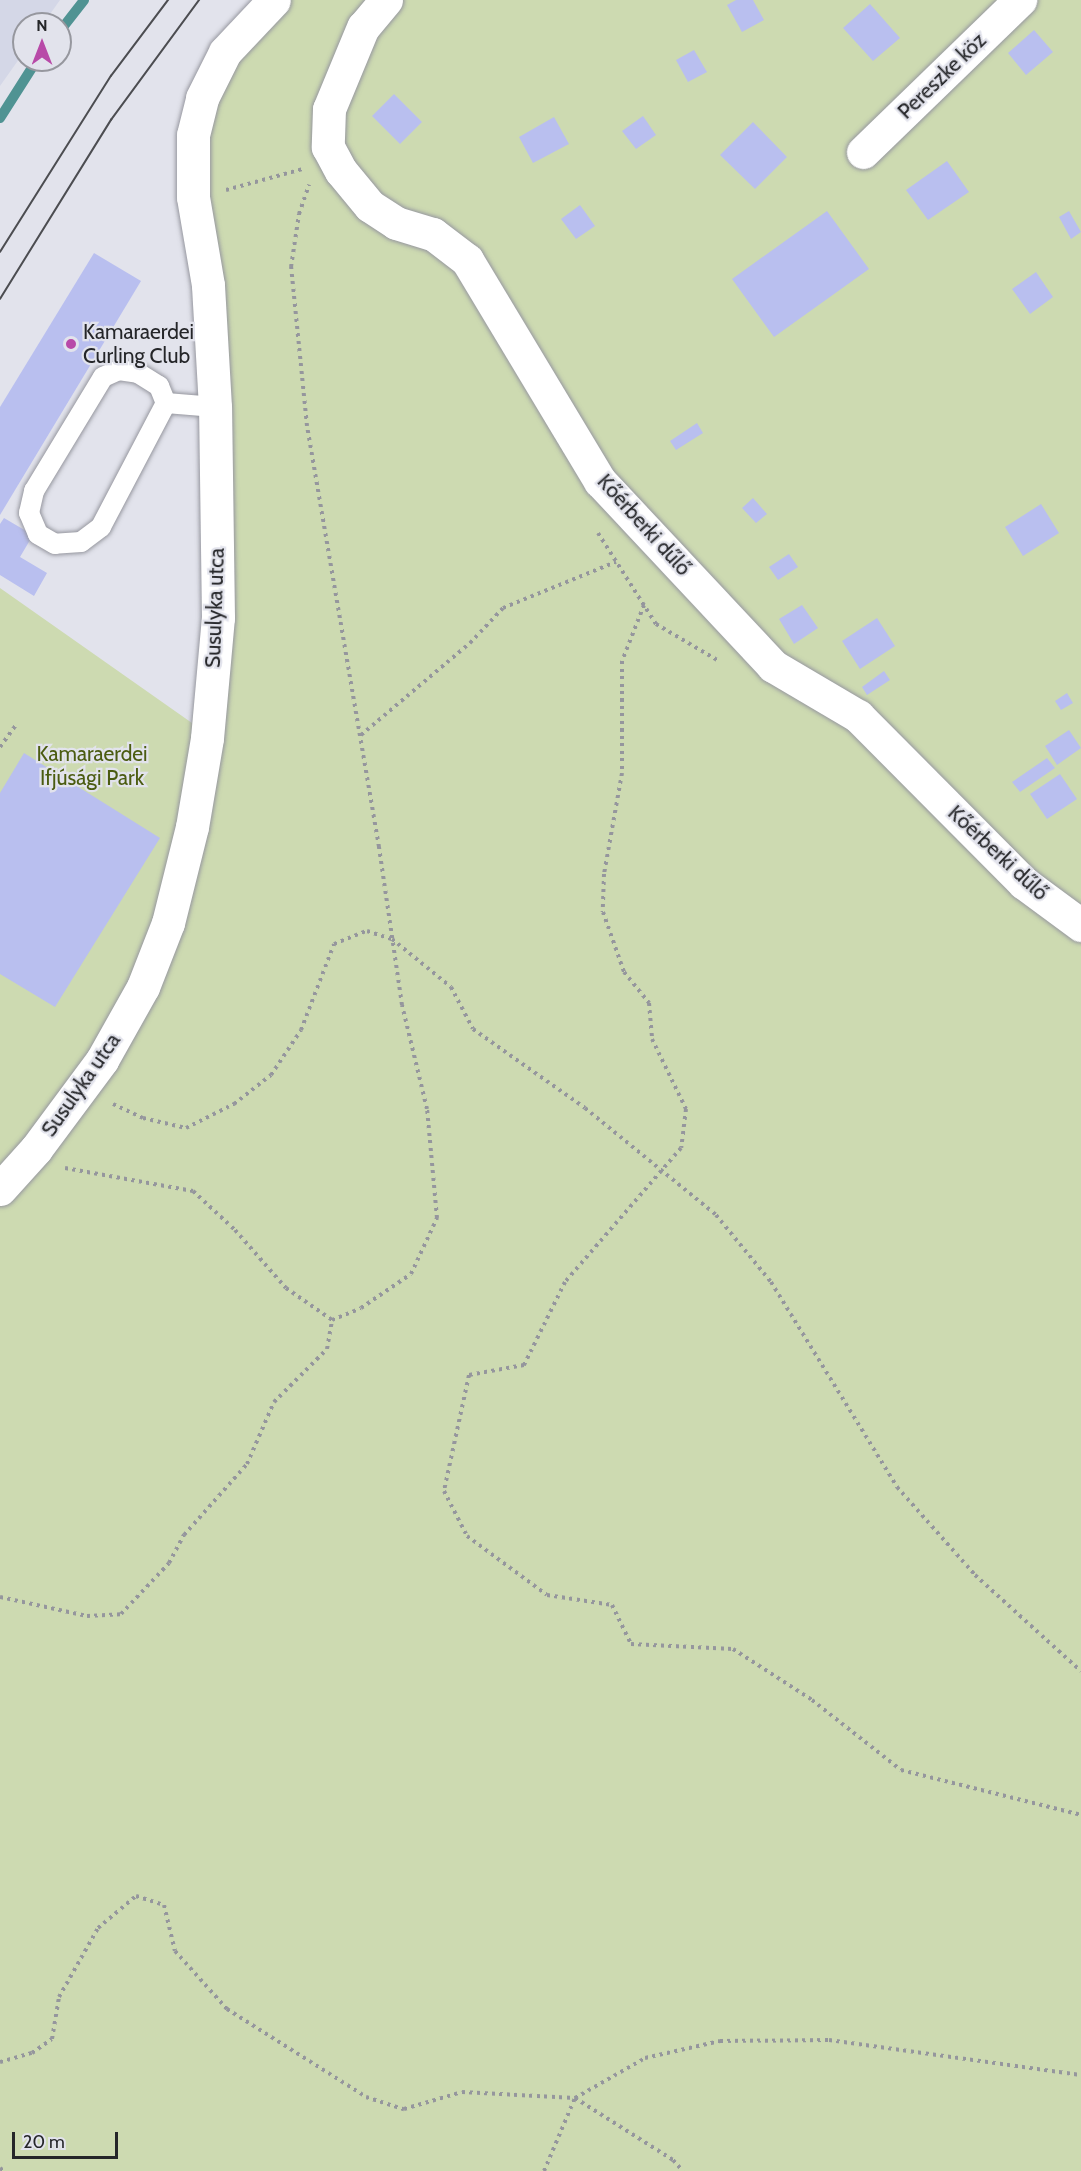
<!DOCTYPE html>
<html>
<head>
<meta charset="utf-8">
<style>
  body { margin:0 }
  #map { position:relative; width:1081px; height:2171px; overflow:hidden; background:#e2e3ec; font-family:Cabin,sans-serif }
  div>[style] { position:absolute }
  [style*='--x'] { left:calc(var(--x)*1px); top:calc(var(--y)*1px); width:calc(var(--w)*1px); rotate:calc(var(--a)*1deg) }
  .built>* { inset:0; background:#d4d7e7 }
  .green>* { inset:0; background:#cddab1 }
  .stream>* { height:10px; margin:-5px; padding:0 5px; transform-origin:5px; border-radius:5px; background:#509393 }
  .building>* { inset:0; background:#b9bfef }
  .path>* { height:4px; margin-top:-2px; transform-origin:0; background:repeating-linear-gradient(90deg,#95969d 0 3px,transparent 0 7.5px) }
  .roads { filter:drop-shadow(0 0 2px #96979f) drop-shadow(0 0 2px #96979f) }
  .lane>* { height:20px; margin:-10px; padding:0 10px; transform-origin:10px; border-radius:10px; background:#fff }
  .street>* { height:33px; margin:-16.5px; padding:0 16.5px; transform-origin:16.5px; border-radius:16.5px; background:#fff }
  .tram>* { height:1.5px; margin:-0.75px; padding:0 0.75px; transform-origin:0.75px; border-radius:0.75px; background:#4c4d51 }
  .dots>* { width:16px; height:16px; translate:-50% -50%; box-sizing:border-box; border:3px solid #e2e3ec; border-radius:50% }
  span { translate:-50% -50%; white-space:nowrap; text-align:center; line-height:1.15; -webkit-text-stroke:4.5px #e2e3ec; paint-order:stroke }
  .street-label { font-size:21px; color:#252629 }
  .poi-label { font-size:21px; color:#252629 }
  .left { translate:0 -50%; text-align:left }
  .park-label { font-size:21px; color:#4b5c11 }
  .north { position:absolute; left:12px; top:12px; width:60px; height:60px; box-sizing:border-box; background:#e2e3ec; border:2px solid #96979e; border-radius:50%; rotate:0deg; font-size:16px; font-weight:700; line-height:24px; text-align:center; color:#252629 }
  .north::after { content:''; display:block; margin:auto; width:21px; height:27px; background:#b84aa8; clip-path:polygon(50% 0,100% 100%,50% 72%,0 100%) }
  .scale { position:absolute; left:12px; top:2132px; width:106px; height:27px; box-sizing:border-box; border:3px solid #252629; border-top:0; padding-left:8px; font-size:18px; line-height:21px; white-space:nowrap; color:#252629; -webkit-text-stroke:4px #e2e3ec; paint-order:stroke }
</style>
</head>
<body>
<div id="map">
  <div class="built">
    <i style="clip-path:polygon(0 0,60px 0,43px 24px,24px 24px,24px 52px,0 86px)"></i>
  </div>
  <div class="green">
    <i style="clip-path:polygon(289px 0,1081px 0,1081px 2171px,0 2171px,0 588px,192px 723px,204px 619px,205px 151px,217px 86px)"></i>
  </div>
  <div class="stream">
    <i style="--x:60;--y:31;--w:39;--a:-52"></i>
    <i style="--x:0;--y:118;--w:69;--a:-57.5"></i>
  </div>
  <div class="building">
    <i style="clip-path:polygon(736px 0,753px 0,764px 20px,742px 32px,727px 5px)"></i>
    <i style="clip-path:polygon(870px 4px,900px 38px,873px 61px,843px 28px)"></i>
    <i style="clip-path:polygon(1034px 30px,1053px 52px,1026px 75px,1008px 53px)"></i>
    <i style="clip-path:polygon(694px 50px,707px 72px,688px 82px,676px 60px)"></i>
    <i style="clip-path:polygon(394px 94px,422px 122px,400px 144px,372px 116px)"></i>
    <i style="clip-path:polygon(643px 116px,656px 135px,636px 149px,622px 131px)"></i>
    <i style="clip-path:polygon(554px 117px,569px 144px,533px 163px,519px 137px)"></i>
    <i style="clip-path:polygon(753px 122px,787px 157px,755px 189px,720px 155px)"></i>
    <i style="clip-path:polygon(947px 161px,969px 192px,928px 220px,906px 190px)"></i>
    <i style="clip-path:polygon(580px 205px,595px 226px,576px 239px,561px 219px)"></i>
    <i style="clip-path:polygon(827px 211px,869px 269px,774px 337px,732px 279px)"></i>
    <i style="clip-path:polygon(1069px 211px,1081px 232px,1071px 239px,1059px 217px)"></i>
    <i style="clip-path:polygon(94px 253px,141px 281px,0 515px,0 407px)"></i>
    <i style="clip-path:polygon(1036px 272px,1053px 297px,1030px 314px,1012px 289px)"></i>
    <i style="clip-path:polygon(697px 423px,703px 433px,676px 450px,670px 441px)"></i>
    <i style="clip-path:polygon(753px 498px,767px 514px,756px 523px,742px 508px)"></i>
    <i style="clip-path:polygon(1041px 504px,1059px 533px,1023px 556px,1005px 527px)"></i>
    <i style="clip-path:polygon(4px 518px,33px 535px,20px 557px,47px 573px,34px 596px,0 575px,0 524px)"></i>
    <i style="clip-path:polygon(789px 554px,798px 567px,778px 580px,769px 567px)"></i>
    <i style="clip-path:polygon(802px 605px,818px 628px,794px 644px,779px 619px)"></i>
    <i style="clip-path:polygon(877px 618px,895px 646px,860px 669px,842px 641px)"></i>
    <i style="clip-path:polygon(884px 671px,890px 680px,867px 695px,862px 687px)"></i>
    <i style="clip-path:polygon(1067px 693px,1073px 703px,1061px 710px,1055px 701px)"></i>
    <i style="clip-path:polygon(1069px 730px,1081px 748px,1057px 765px,1045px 746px)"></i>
    <i style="clip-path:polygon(24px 753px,160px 838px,55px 1007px,0 974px,0 793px)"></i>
    <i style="clip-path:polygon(1047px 758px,1055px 768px,1020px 792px,1012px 782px)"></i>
    <i style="clip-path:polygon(1060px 774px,1077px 799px,1047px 819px,1030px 794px)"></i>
  </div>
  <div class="path">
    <i style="--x:226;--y:190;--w:80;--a:-15.3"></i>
    <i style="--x:598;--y:533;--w:108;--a:57.5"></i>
    <i style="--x:656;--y:624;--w:71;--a:30.5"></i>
    <i style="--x:644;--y:605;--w:60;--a:111.4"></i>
    <i style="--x:622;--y:661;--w:112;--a:90"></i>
    <i style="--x:622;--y:773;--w:103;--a:100.1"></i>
    <i style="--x:604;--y:874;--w:38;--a:92"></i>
    <i style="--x:603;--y:912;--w:64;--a:70.7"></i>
    <i style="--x:624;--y:972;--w:40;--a:51"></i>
    <i style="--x:649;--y:1003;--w:36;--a:85"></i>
    <i style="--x:652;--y:1039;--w:78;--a:64.1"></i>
    <i style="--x:686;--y:1109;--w:39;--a:97"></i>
    <i style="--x:681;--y:1148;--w:177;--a:130.9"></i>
    <i style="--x:565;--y:1282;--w:93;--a:116.3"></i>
    <i style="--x:524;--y:1365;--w:56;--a:169.7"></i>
    <i style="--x:469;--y:1375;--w:119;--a:102.2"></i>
    <i style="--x:444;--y:1491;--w:51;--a:62.9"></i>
    <i style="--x:467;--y:1536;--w:99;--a:36.4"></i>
    <i style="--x:547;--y:1595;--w:66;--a:8.7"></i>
    <i style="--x:612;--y:1605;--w:43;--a:64"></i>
    <i style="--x:631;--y:1644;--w:102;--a:2.8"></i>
    <i style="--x:733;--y:1649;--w:94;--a:32.8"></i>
    <i style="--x:812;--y:1700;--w:113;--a:38.2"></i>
    <i style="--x:901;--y:1770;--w:186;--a:14"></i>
    <i style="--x:361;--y:735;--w:143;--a:-40.2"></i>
    <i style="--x:470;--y:643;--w:48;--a:-46.7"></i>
    <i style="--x:503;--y:608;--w:122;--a:-22.2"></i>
    <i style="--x:0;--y:747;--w:27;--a:-54"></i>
    <i style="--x:113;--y:1104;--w:33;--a:25"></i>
    <i style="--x:143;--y:1118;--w:44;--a:13.1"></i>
    <i style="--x:186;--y:1128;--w:54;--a:-26.6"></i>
    <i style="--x:234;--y:1104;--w:47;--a:-38.1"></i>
    <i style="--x:271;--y:1075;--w:54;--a:-56.3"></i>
    <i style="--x:301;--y:1030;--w:92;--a:-69"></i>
    <i style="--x:334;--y:944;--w:35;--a:-22"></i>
    <i style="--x:367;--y:931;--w:26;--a:18"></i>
    <i style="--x:392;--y:939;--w:76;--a:39.1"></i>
    <i style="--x:451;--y:987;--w:47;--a:62.4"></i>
    <i style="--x:473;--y:1029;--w:137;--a:35.2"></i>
    <i style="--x:585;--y:1108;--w:169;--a:39.2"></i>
    <i style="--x:716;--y:1215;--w:87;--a:50.6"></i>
    <i style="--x:771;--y:1282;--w:241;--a:58.4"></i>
    <i style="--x:897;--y:1487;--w:118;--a:48.4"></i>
    <i style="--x:975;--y:1575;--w:143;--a:42.2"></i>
    <i style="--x:65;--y:1168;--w:130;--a:10.2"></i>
    <i style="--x:193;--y:1191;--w:57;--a:42.9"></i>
    <i style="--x:235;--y:1230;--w:77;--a:48.7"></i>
    <i style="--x:286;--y:1288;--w:56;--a:34.8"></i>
    <i style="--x:0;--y:1597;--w:89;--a:12.3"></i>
    <i style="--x:87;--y:1616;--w:34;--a:-3"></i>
    <i style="--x:121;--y:1614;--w:70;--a:-46.7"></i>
    <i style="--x:169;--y:1563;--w:32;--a:-62"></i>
    <i style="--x:184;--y:1535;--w:95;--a:-48.4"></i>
    <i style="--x:247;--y:1464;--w:68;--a:-66.5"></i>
    <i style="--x:274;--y:1402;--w:75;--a:-45"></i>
    <i style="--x:327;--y:1349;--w:29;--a:-80"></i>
    <i style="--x:332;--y:1320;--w:31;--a:-22"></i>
    <i style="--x:361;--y:1308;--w:60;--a:-34.2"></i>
    <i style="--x:411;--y:1274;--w:62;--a:-65.1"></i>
    <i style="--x:437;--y:1218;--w:109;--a:-95.2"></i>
    <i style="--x:427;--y:1109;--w:107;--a:-103.5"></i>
    <i style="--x:402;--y:1005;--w:160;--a:-98.3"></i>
    <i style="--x:379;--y:847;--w:427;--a:-99.7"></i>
    <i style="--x:307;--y:426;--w:160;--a:-95.7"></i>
    <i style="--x:291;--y:267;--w:54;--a:-81.4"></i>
    <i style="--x:299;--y:214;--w:31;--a:-71"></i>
    <i style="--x:0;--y:2062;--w:33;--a:-16"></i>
    <i style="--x:32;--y:2053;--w:24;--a:-35"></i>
    <i style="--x:52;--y:2039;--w:43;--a:-80.5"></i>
    <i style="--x:59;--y:1997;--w:79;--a:-60.5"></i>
    <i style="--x:98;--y:1928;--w:50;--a:-40.1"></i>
    <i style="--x:136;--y:1896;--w:29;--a:18"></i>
    <i style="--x:164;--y:1905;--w:47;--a:76.6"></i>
    <i style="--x:175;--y:1951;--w:78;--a:48.1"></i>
    <i style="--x:227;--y:2009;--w:165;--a:32.3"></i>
    <i style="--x:366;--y:2097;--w:40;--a:18"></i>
    <i style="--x:404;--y:2109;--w:60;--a:-16.3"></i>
    <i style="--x:462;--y:2092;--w:113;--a:3"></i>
    <i style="--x:575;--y:2098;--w:116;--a:32.3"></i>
    <i style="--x:673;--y:2160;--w:15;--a:48"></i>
    <i style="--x:0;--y:2168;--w:5;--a:37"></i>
    <i style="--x:544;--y:2171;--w:79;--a:-67"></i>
    <i style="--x:575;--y:2098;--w:81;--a:-29.7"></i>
    <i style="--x:645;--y:2058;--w:77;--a:-12.8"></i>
    <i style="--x:720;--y:2041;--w:109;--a:-0.5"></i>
    <i style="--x:829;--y:2040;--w:254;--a:7.9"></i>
  </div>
  <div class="roads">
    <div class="lane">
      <i style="--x:166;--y:403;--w:140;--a:117.7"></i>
      <i style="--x:101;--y:527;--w:25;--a:143"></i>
      <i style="--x:81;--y:542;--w:26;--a:176"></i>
      <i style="--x:55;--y:544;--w:20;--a:-150"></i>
      <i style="--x:38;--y:534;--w:23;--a:-113"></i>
      <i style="--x:29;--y:513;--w:23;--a:-77"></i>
      <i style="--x:34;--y:491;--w:133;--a:-58.8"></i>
      <i style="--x:103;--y:377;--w:17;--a:-24"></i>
      <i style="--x:119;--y:370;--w:19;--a:9"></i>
      <i style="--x:138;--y:373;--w:25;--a:32"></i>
      <i style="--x:159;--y:386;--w:18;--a:68"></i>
      <i style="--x:166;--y:403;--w:49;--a:4.7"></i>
    </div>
    <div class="street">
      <i style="--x:386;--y:0;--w:35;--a:130"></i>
      <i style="--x:363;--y:27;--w:89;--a:112.5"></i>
      <i style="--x:329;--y:109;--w:38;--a:92"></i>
      <i style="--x:328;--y:147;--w:27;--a:62"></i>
      <i style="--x:341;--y:171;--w:45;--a:50.4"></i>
      <i style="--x:370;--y:206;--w:31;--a:33"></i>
      <i style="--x:396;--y:223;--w:39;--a:17"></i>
      <i style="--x:433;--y:234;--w:43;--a:37.4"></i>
      <i style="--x:467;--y:260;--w:258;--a:59"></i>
      <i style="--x:600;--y:481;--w:253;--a:46.9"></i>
      <i style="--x:773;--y:666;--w:99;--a:30.5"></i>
      <i style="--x:858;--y:716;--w:235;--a:45.2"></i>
      <i style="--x:1024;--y:883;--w:71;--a:36.4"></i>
      <i style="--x:863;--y:152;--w:219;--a:-44.1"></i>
      <i style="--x:0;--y:1189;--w:54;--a:-48"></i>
      <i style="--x:36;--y:1149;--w:111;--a:-53.4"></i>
      <i style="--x:102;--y:1060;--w:84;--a:-60.7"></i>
      <i style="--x:143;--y:987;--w:69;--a:-68.7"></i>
      <i style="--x:168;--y:923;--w:99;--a:-76"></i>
      <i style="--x:192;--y:827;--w:90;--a:-80.4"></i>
      <i style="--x:207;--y:738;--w:121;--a:-84.8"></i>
      <i style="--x:218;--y:618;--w:211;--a:-90.8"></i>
      <i style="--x:215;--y:407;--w:122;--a:-93.3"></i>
      <i style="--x:208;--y:285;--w:89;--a:-99.7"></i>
      <i style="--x:193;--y:197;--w:62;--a:-90"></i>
      <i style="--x:193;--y:135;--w:38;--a:-76"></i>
      <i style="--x:202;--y:98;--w:51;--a:-63.4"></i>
      <i style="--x:225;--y:52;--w:71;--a:-46.7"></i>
    </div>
  </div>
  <div class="tram">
    <i style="--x:0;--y:252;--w:208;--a:-57.8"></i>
    <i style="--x:111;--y:76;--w:95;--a:-53.1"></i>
    <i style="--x:0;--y:299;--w:211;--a:-58.2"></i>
    <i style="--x:111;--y:120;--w:149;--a:-53.7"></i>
  </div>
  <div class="dots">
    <i style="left:71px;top:344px;background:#b84aa8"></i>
  </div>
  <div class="street-label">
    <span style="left:942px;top:76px;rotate:-44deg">Pereszke köz</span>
    <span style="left:644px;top:525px;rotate:48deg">Kőérberki dűlő</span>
    <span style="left:215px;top:608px;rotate:-88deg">Susulyka utca</span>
    <span style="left:998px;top:853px;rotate:43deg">Kőérberki dűlő</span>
    <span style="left:81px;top:1085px;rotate:-55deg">Susulyka utca</span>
  </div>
  <div class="poi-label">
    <span class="left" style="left:83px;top:344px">Kamaraerdei<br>Curling Club</span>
  </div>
  <div class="park-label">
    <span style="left:92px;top:766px">Kamaraerdei<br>Ifjúsági Park</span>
  </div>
  <div class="north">N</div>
  <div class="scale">20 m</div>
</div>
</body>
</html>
